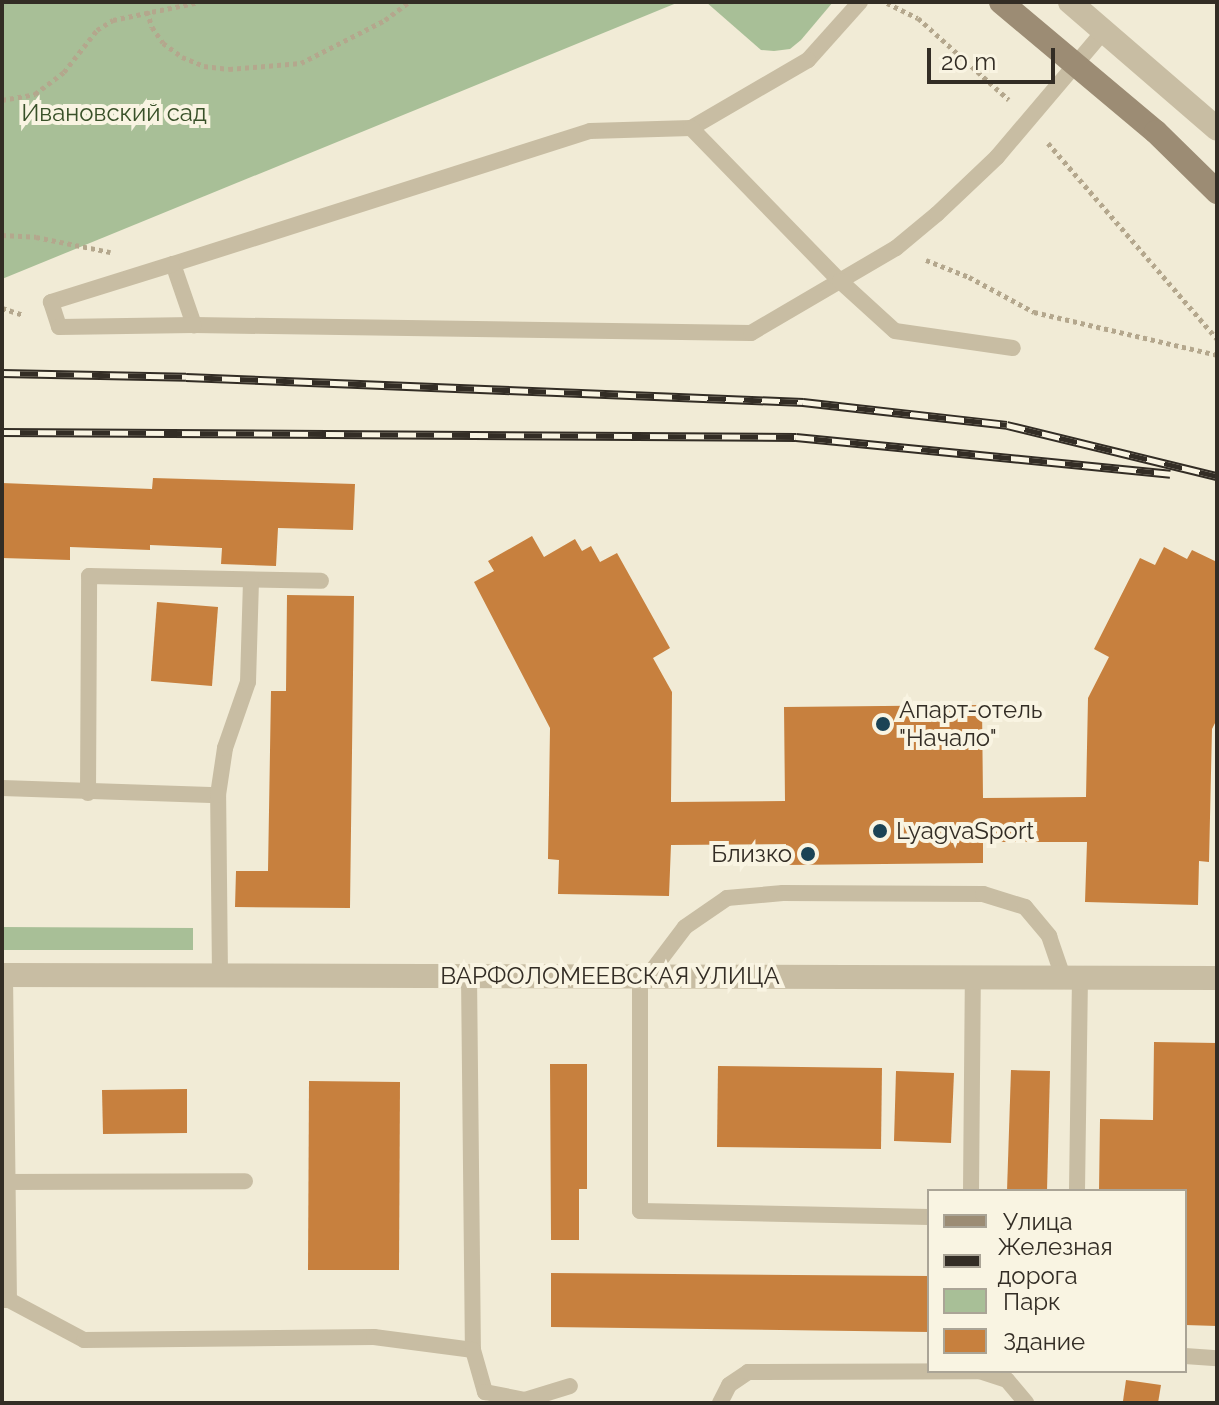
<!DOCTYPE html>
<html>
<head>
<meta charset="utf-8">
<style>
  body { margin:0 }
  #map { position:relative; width:1219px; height:1405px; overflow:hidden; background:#f1ebd6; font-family:Raleway,sans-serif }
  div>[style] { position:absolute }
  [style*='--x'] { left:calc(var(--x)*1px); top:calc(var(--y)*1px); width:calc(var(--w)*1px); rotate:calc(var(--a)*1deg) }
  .green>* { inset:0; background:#a8bf97 }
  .building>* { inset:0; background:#c7803e }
  .path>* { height:5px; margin-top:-2.5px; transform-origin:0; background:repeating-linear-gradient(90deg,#b4a78d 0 4px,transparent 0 8px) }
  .lane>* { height:16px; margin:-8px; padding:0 8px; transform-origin:8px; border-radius:8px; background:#c8bda3 }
  .street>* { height:24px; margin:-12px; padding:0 12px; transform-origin:12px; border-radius:12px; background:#c8bda3 }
  .secondary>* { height:24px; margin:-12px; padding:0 12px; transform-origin:12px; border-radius:12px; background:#9c8c74 }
  .rail>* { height:9px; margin-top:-4.5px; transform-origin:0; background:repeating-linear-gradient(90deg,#f9f4e2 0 18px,#332d25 0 36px); box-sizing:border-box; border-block:2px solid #332d25 }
  .dots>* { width:22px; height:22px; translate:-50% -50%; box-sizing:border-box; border:4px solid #f9f4e2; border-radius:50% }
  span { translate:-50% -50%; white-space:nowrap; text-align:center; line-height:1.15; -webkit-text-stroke:8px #f9f4e2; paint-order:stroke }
  .park-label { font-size:24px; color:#395129 }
  .poi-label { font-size:24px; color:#332d25 }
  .left { translate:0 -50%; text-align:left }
  .right { translate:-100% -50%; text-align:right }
  .street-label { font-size:24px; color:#332d25 }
  .frame { position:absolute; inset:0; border:4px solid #332d25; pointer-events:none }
  .legend { position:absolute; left:927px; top:1189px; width:260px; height:184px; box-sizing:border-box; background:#f9f4e2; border:2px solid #aaa496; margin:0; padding:10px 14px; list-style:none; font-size:24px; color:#332d25 }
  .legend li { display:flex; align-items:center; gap:16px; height:40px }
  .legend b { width:40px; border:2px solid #aaa496 }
  .scale { position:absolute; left:927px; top:48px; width:128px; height:36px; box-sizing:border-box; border:4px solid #332d25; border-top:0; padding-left:10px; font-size:24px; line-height:28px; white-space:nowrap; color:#332d25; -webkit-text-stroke:6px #f9f4e2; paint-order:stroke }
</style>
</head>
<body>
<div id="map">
  <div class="green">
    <i style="clip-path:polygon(2px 2px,679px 2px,2px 279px)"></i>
    <i style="clip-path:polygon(706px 2px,833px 2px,801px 40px,790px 49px,774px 51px,761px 50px)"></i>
    <i style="clip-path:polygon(2px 927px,193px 928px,193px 950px,2px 950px)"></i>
  </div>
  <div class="building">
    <i style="clip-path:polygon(153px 478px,355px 484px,353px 530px,278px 528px,276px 566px,221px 564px,222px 548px,150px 545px,150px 550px,70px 547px,70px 560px,2px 558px,2px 483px,152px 489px)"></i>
    <i style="clip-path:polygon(532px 536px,544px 557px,575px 539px,582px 551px,591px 546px,600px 562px,617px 553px,670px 648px,653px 658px,672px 692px,671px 802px,785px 801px,784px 707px,982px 705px,983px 798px,1086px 797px,1088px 698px,1109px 657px,1094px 649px,1140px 558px,1155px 565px,1164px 547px,1187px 559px,1192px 550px,1217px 562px,1217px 719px,1212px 729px,1209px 862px,1199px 861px,1198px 905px,1085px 902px,1087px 842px,983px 842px,983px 863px,786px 865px,786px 844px,671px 845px,669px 896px,558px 894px,559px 860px,548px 859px,550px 728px,474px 582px,494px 571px,488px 561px)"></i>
    <i style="clip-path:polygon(287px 595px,354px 596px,350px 908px,235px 907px,236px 871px,268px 871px,271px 691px,286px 691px)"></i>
    <i style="clip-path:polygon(157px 602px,218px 607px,212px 686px,151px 681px)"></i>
    <i style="clip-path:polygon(1154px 1042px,1217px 1043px,1217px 1326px,1185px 1325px,1185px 1191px,1099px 1191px,1100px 1119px,1153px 1120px)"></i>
    <i style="clip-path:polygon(550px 1064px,587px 1064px,587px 1189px,579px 1189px,579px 1240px,551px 1240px)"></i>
    <i style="clip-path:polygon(718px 1066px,882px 1068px,881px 1149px,717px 1147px)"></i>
    <i style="clip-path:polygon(1011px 1070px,1050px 1071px,1047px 1191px,1007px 1191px)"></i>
    <i style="clip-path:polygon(896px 1071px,954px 1073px,951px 1143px,894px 1141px)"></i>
    <i style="clip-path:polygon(309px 1081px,400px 1082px,399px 1270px,308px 1270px)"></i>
    <i style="clip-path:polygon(187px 1089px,187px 1133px,103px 1134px,102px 1090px)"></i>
    <i style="clip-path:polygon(551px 1273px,929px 1276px,929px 1332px,551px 1327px)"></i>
    <i style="clip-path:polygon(1126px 1380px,1161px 1385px,1158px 1403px,1123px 1401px)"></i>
  </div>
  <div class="path">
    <i style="--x:887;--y:3;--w:34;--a:26"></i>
    <i style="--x:918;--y:18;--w:122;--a:42"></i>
    <i style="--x:147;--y:11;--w:17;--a:73"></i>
    <i style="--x:152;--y:27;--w:19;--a:55"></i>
    <i style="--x:163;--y:43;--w:24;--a:36"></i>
    <i style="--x:182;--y:57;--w:24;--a:22"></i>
    <i style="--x:204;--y:66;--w:25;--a:7"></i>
    <i style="--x:229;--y:69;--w:72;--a:-4.8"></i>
    <i style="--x:301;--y:63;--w:94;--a:-27.1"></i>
    <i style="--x:385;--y:20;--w:30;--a:-37"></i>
    <i style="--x:2;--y:100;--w:34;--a:-10"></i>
    <i style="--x:35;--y:94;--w:36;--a:-37"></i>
    <i style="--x:64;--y:72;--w:53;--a:-51.8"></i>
    <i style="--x:97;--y:30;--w:19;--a:-32"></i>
    <i style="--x:113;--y:20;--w:88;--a:-11.8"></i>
    <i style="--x:1048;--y:143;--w:259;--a:49.2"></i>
    <i style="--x:2;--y:235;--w:34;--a:3"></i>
    <i style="--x:36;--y:237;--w:76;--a:11.5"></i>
    <i style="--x:926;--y:260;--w:46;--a:21.6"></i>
    <i style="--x:969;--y:277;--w:74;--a:28.3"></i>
    <i style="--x:1034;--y:312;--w:188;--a:13.2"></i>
    <i style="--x:2;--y:308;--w:23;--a:18"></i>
  </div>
  <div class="lane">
    <i style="--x:860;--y:2;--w:78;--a:131.9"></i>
    <i style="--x:808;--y:60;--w:135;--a:149.8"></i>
    <i style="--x:691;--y:128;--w:101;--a:178.3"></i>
    <i style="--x:590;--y:131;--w:438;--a:162.3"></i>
    <i style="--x:173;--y:264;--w:65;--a:71"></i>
    <i style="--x:194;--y:325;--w:557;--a:0.82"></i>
    <i style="--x:751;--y:333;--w:168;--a:-30.4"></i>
    <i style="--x:896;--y:248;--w:53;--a:-39.7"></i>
    <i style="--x:937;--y:214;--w:83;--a:-43.5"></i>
    <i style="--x:997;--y:157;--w:165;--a:-49.7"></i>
    <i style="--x:691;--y:128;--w:214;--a:45.8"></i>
    <i style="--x:840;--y:281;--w:74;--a:42.3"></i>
    <i style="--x:895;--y:331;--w:119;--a:8.2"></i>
    <i style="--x:173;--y:264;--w:128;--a:162.7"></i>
    <i style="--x:51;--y:302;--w:26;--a:72"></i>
    <i style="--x:59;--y:327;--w:135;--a:-0.8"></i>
    <i style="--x:2;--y:788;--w:216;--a:1.9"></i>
    <i style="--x:88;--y:793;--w:217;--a:-89.7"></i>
    <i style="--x:89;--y:576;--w:232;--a:1.2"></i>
    <i style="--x:5;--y:975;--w:325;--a:89.3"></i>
    <i style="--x:220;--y:975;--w:180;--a:-90.6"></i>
    <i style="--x:218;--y:795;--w:48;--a:-81.5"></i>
    <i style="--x:225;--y:748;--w:70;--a:-70.8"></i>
    <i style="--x:248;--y:682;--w:100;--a:-88.3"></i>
    <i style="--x:469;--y:975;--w:375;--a:89.4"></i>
    <i style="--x:640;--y:976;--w:235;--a:90"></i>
    <i style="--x:640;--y:1211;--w:289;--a:1.2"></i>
    <i style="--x:648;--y:976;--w:61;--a:-52.9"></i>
    <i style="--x:685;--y:927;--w:51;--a:-34.6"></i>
    <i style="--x:727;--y:898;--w:56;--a:-5.1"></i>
    <i style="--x:783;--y:893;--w:200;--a:0.3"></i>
    <i style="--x:983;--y:894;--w:44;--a:17.2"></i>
    <i style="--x:1025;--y:907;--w:38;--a:50"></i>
    <i style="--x:1049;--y:936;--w:43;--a:71.1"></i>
    <i style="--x:2;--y:1182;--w:243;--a:-0.2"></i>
    <i style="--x:971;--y:1191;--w:214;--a:-89.5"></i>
    <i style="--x:1077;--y:1191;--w:214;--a:-89.2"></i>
    <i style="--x:2;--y:1300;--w:7;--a:0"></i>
    <i style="--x:9;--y:1300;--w:85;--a:28.1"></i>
    <i style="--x:84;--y:1340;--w:290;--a:-0.6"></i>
    <i style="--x:374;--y:1337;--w:100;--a:7.5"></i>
    <i style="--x:473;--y:1350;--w:44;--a:74.1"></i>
    <i style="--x:485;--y:1392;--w:41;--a:11.3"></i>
    <i style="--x:525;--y:1400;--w:47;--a:-17.3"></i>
    <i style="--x:1185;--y:1356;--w:32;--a:4"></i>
    <i style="--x:720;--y:1403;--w:20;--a:-63"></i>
    <i style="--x:729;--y:1385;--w:23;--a:-34"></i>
    <i style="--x:748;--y:1372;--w:231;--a:-0.2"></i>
    <i style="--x:979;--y:1371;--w:29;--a:18"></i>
    <i style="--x:1007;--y:1380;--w:30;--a:50"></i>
  </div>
  <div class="street">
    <i style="--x:1070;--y:2;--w:194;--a:40.8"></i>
    <i style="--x:2;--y:975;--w:1215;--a:0.14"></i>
  </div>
  <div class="secondary">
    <i style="--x:1001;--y:2;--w:202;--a:40"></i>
    <i style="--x:1156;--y:132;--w:86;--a:44.5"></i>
  </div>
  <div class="rail">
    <i style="--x:2;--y:373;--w:184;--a:1.2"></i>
    <i style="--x:186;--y:377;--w:618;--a:2.32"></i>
    <i style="--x:803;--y:402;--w:205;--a:6.4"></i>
    <i style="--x:1007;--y:425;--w:216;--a:13.7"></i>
    <i style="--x:2;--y:432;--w:794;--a:0.36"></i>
    <i style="--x:796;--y:437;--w:376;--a:5.6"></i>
  </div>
  <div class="dots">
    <i style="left:883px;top:724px;background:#1b4355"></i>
    <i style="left:880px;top:831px;background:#1b4355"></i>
    <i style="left:808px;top:854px;background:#1b4355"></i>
  </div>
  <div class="park-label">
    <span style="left:114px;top:113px">Ивановский сад</span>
  </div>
  <div class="poi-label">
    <span class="left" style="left:899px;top:724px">Апарт-отель<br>"Начало"</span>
    <span class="left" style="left:896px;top:831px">LyagvaSport</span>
    <span class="right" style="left:792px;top:854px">Близко</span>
  </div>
  <div class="street-label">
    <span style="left:610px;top:976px">ВАРФОЛОМЕЕВСКАЯ УЛИЦА</span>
  </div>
  <div class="frame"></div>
  <ul class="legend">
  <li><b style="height:10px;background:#9c8c74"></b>Улица</li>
  <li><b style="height:10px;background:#332d25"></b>Железная дорога</li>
  <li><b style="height:22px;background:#a8bf97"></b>Парк</li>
  <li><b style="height:22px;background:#c7803e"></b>Здание</li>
  </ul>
  <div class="scale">20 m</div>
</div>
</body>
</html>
